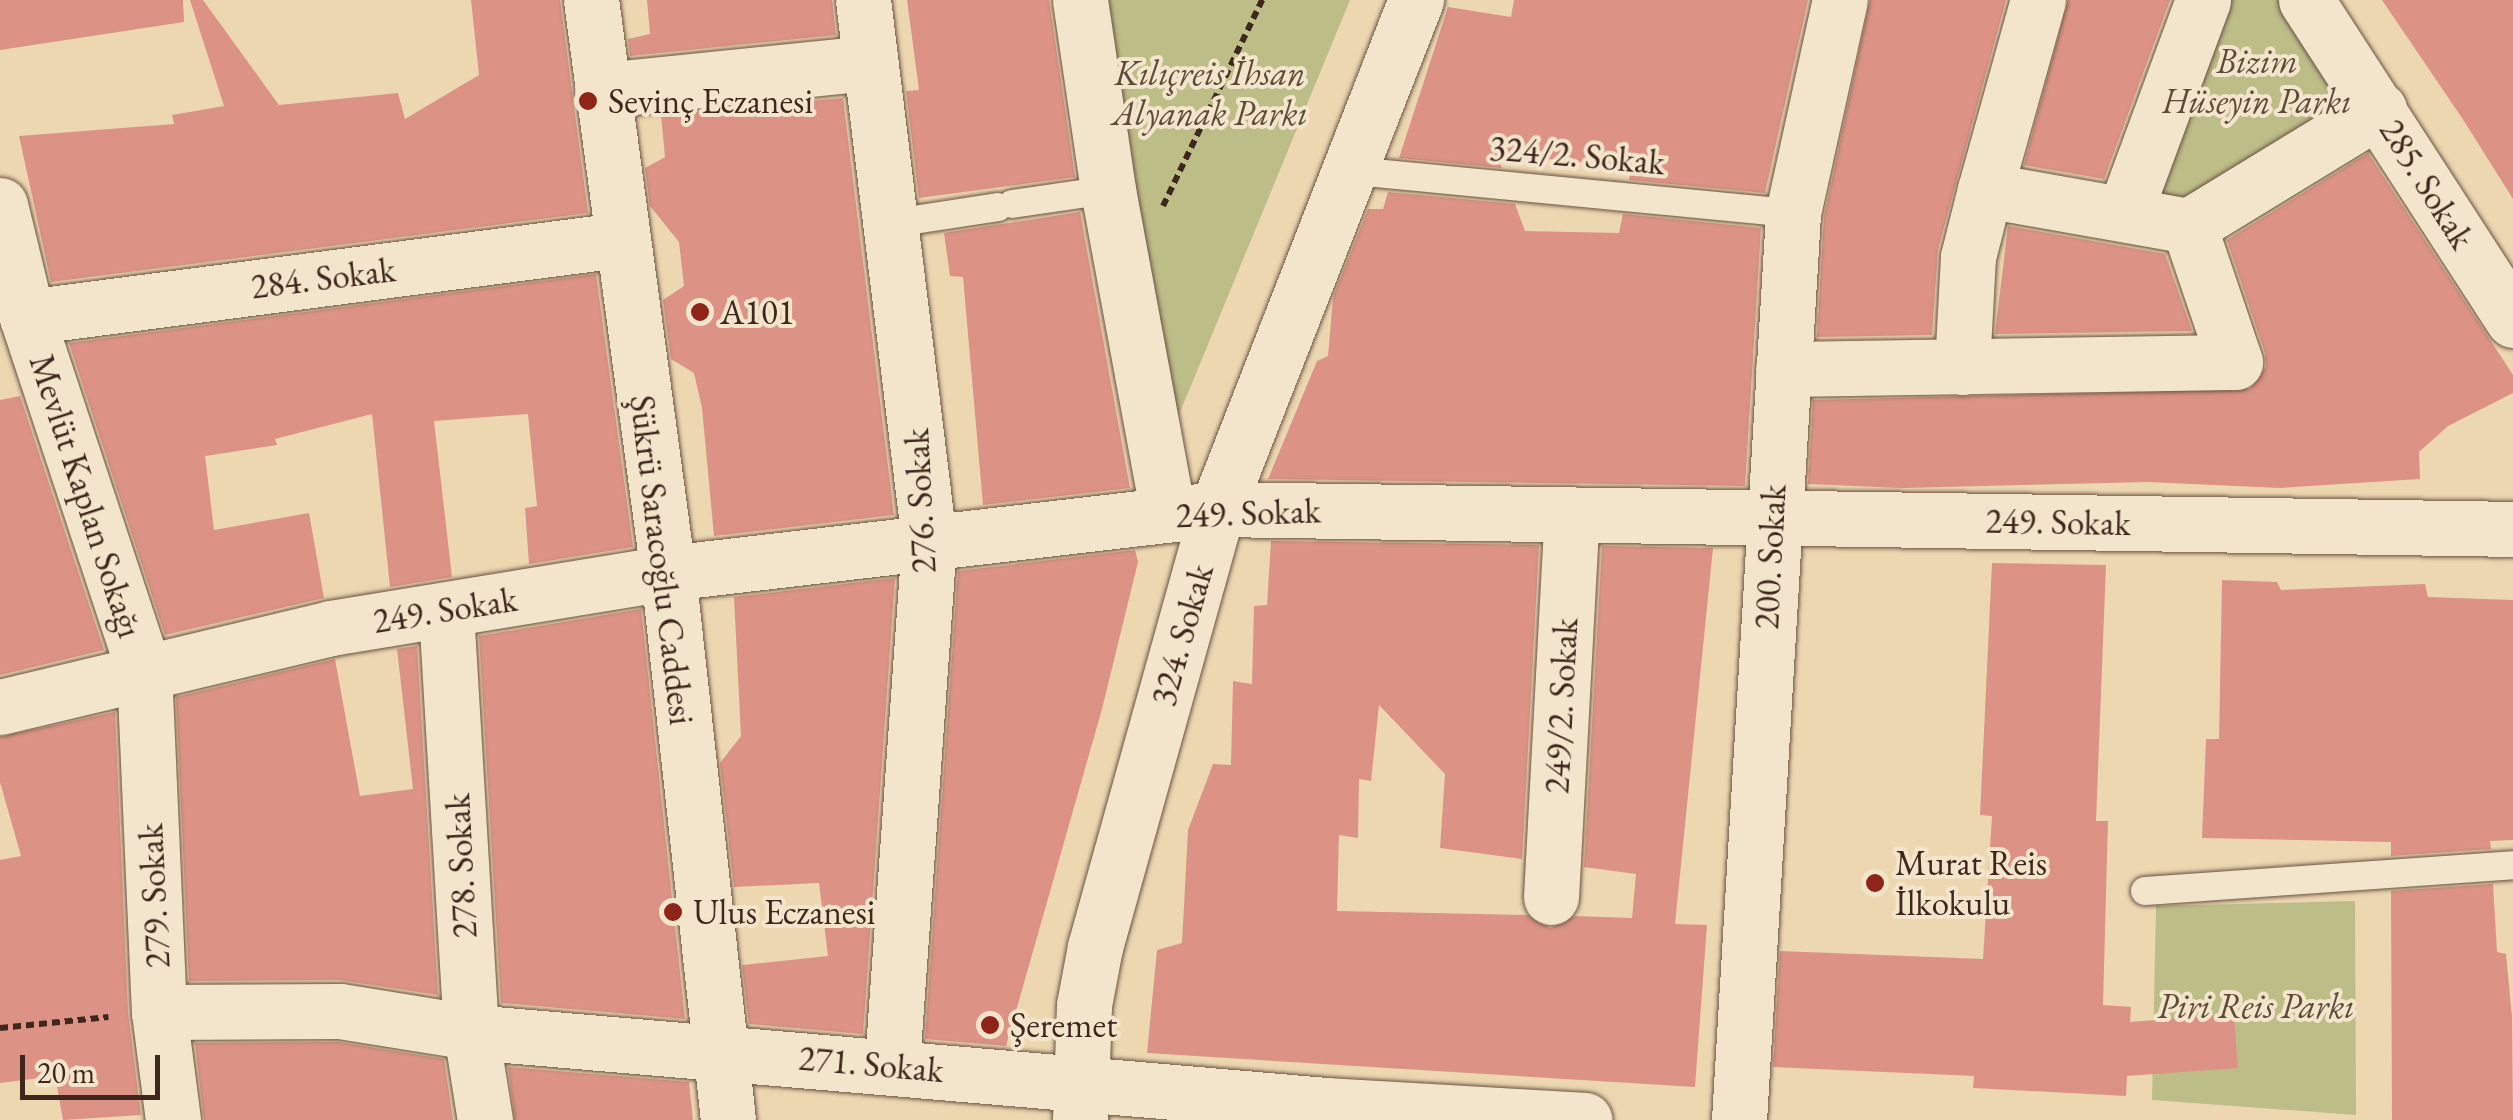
<!DOCTYPE html>
<html>
<head>
<meta charset="utf-8">
<style>
  body { margin:0 }
  #map { position:relative; width:2513px; height:1120px; overflow:hidden; background:#edd7b1; font-family:"EB Garamond",serif }
  div>[style] { position:absolute }
  [style*='--x'] { left:calc(var(--x)*1px); top:calc(var(--y)*1px); width:calc(var(--w)*1px); rotate:calc(var(--a)*1deg) }
  .green>* { inset:0; background:#bdbd88 }
  .building>* { inset:0; background:#dc9385 }
  .path>* { height:6px; margin-top:-3px; transform-origin:0; background:repeating-linear-gradient(90deg,#3f271e 0 8px,transparent 0 13px) }
  .roads { filter:drop-shadow(0 0 2px #6a5343) drop-shadow(0 0 2px #6a5343) }
  .lane>* { height:28px; margin:-14px; padding:0 14px; transform-origin:14px; border-radius:14px; background:#f3e5cc }
  .street>* { height:55px; margin:-27.5px; padding:0 27.5px; transform-origin:27.5px; border-radius:27.5px; background:#f3e5cc }
  .secondary>* { height:55px; margin:-27.5px; padding:0 27.5px; transform-origin:27.5px; border-radius:27.5px; background:#f3e5cc }
  .dots>* { width:28px; height:28px; translate:-50% -50%; box-sizing:border-box; border:5px solid #f3e5cc; border-radius:50% }
  span { translate:-50% -50%; white-space:nowrap; text-align:center; line-height:1.15; -webkit-text-stroke:8px #f3e5cc; paint-order:stroke }
  .park-label { font-size:35px; color:#5e4c38; font-style:italic }
  .poi-label { font-size:35px; color:#3f271e }
  .left { translate:0 -50%; text-align:left }
  .street-label { font-size:35px; color:#3f271e }
  .scale { position:absolute; left:20px; top:1055px; width:140px; height:45px; box-sizing:border-box; border:5px solid #3f271e; border-top:0; padding-left:12px; font-size:30px; line-height:35px; white-space:nowrap; color:#3f271e; -webkit-text-stroke:8px #f3e5cc; paint-order:stroke }
</style>
</head>
<body>
<div id="map">
  <div class="green">
    <i style="clip-path:polygon(1101px 0,1350px 0,1164px 451px)"></i>
    <i style="clip-path:polygon(2212px 0,2286px 0,2358px 98px,2185px 211px,2136px 207px)"></i>
    <i style="clip-path:polygon(2355px 901px,2356px 1115px,2152px 1100px,2156px 906px)"></i>
  </div>
  <div class="building">
    <i style="clip-path:polygon(0 0,183px 0,184px 22px,0 50px)"></i>
    <i style="clip-path:polygon(190px 0,203px 0,279px 105px,398px 93px,405px 119px,479px 75px,471px 0,560px 0,588px 213px,51px 282px,19px 136px,174px 124px,172px 115px,224px 106px)"></i>
    <i style="clip-path:polygon(647px 0,832px 0,836px 35px,630px 56px,628px 39px,650px 34px)"></i>
    <i style="clip-path:polygon(907px 0,1049px 0,1075px 177px,919px 198px,906px 91px,919px 90px)"></i>
    <i style="clip-path:polygon(1514px 0,1808px 0,1765px 193px,1629px 180px,1631px 168px,1563px 160px,1497px 156px,1502px 168px,1399px 158px,1448px 7px,1511px 17px)"></i>
    <i style="clip-path:polygon(1870px 0,2006px 0,1938px 249px,1932px 335px,1817px 337px,1824px 217px)"></i>
    <i style="clip-path:polygon(2068px 0,2170px 0,2104px 179px,2024px 165px)"></i>
    <i style="clip-path:polygon(2382px 0,2513px 0,2513px 199px,2464px 121px)"></i>
    <i style="clip-path:polygon(843px 98px,894px 515px,714px 536px,702px 408px,694px 373px,671px 359px,663px 300px,684px 286px,679px 242px,650px 206px,645px 168px,665px 157px,661px 115px)"></i>
    <i style="clip-path:polygon(2368px 153px,2513px 375px,2513px 393px,2448px 426px,2419px 452px,2420px 479px,2280px 488px,2148px 482px,1902px 488px,1808px 484px,1813px 400px,2250px 389px,2266px 367px,2265px 353px,2227px 240px)"></i>
    <i style="clip-path:polygon(1388px 192px,1515px 204px,1525px 231px,1619px 233px,1623px 214px,1761px 228px,1745px 486px,1268px 479px,1317px 361px,1328px 356px,1333px 297px,1368px 209px,1383px 209px)"></i>
    <i style="clip-path:polygon(1080px 212px,1130px 488px,983px 505px,963px 277px,950px 276px,944px 233px)"></i>
    <i style="clip-path:polygon(2008px 226px,2165px 254px,2192px 331px,1995px 334px)"></i>
    <i style="clip-path:polygon(596px 274px,633px 547px,529px 564px,525px 508px,537px 506px,528px 414px,434px 421px,452px 577px,390px 587px,372px 414px,275px 439px,277px 445px,205px 456px,214px 530px,309px 513px,324px 598px,165px 635px,69px 343px)"></i>
    <i style="clip-path:polygon(20px 396px,104px 650px,0 675px,0 400px)"></i>
    <i style="clip-path:polygon(1271px 541px,1539px 545px,1522px 859px,1440px 848px,1445px 774px,1379px 705px,1371px 781px,1359px 779px,1358px 838px,1339px 835px,1337px 911px,1527px 915px,1550px 928px,1575px 916px,1632px 918px,1636px 874px,1584px 867px,1602px 546px,1713px 548px,1675px 924px,1707px 925px,1695px 1087px,1147px 1053px,1157px 950px,1182px 943px,1188px 830px,1213px 764px,1231px 765px,1233px 681px,1252px 684px,1254px 606px,1267px 605px)"></i>
    <i style="clip-path:polygon(1135px 550px,1138px 562px,1102px 709px,1006px 1046px,925px 1039px,958px 571px)"></i>
    <i style="clip-path:polygon(1992px 563px,2106px 565px,2096px 821px,2108px 821px,2103px 1005px,2131px 1007px,2130px 1022px,2234px 1014px,2238px 1068px,2127px 1076px,2126px 1096px,1973px 1088px,1974px 1076px,1773px 1067px,1780px 951px,1983px 959px,1992px 816px,1980px 815px)"></i>
    <i style="clip-path:polygon(895px 578px,863px 1034px,749px 1024px,742px 965px,828px 956px,819px 883px,734px 887px,720px 763px,741px 736px,734px 597px)"></i>
    <i style="clip-path:polygon(2222px 580px,2277px 582px,2281px 590px,2425px 584px,2428px 597px,2513px 600px,2513px 840px,2490px 841px,2491px 849px,2391px 856px,2391px 842px,2202px 838px,2206px 739px,2219px 739px)"></i>
    <i style="clip-path:polygon(641px 609px,685px 1019px,501px 1003px,479px 636px)"></i>
    <i style="clip-path:polygon(417px 646px,438px 995px,340px 980px,189px 981px,176px 697px,335px 659px,360px 796px,413px 789px,397px 649px)"></i>
    <i style="clip-path:polygon(115px 712px,128px 1013px,141px 1115px,63px 1120px,55px 1076px,0 1083px,0 860px,21px 856px,0 782px,0 737px)"></i>
    <i style="clip-path:polygon(2493px 884px,2497px 952px,2506px 954px,2512px 1017px,2513px 1120px,2392px 1120px,2391px 891px)"></i>
    <i style="clip-path:polygon(338px 1042px,444px 1059px,453px 1120px,204px 1120px,195px 1043px)"></i>
    <i style="clip-path:polygon(508px 1067px,689px 1082px,693px 1120px,515px 1120px)"></i>
  </div>
  <div class="path">
    <i style="--x:1163;--y:206;--w:229;--a:-64.3"></i>
    <i style="--x:0;--y:1028;--w:109;--a:-5.8"></i>
  </div>
  <div class="roads">
    <div class="lane">
      <i style="--x:1354;--y:171;--w:441;--a:5.5"></i>
      <i style="--x:1012;--y:204;--w:97;--a:-8.3"></i>
      <i style="--x:894;--y:223;--w:105;--a:-8.7"></i>
      <i style="--x:2145;--y:891;--w:369;--a:-4"></i>
    </div>
    <div class="street">
      <i style="--x:863;--y:0;--w:545;--a:83.04"></i>
      <i style="--x:929;--y:541;--w:523;--a:94.05"></i>
      <i style="--x:1080;--y:0;--w:192;--a:81.6"></i>
      <i style="--x:1108;--y:190;--w:330;--a:79.5"></i>
      <i style="--x:2038;--y:0;--w:197;--a:105.6"></i>
      <i style="--x:1985;--y:190;--w:207;--a:10"></i>
      <i style="--x:2189;--y:226;--w:223;--a:-31.4"></i>
      <i style="--x:2306;--y:0;--w:381;--a:57.1"></i>
      <i style="--x:602;--y:90;--w:269;--a:-5.8"></i>
      <i style="--x:0;--y:205;--w:115;--a:76.4"></i>
      <i style="--x:27;--y:317;--w:372;--a:71.7"></i>
      <i style="--x:144;--y:670;--w:342;--a:87.5"></i>
      <i style="--x:159;--y:1012;--w:109;--a:82.6"></i>
      <i style="--x:2124;--y:214;--w:228;--a:-69.7"></i>
      <i style="--x:27;--y:317;--w:597;--a:-7.41"></i>
      <i style="--x:1962;--y:367;--w:110;--a:-86.9"></i>
      <i style="--x:1968;--y:257;--w:69;--a:-75.8"></i>
      <i style="--x:1783;--y:369;--w:452;--a:-0.9"></i>
      <i style="--x:2235;--y:362;--w:144;--a:-108.7"></i>
      <i style="--x:446;--y:611;--w:422;--a:86.6"></i>
      <i style="--x:471;--y:1032;--w:89;--a:81"></i>
      <i style="--x:0;--y:707;--w:340;--a:-13.4"></i>
      <i style="--x:331;--y:628;--w:341;--a:-9.3"></i>
      <i style="--x:668;--y:573;--w:553;--a:-6.65"></i>
      <i style="--x:1217;--y:509;--w:1296;--a:0.88"></i>
      <i style="--x:1551;--y:897;--w:383;--a:-86.9"></i>
      <i style="--x:159;--y:1012;--w:181;--a:-0.3"></i>
      <i style="--x:340;--y:1011;--w:133;--a:9.1"></i>
      <i style="--x:471;--y:1032;--w:858;--a:4.88"></i>
      <i style="--x:1326;--y:1105;--w:259;--a:3.3"></i>
      <i style="--x:1080;--y:1120;--w:115;--a:-88"></i>
      <i style="--x:1084;--y:1005;--w:59;--a:-79.3"></i>
      <i style="--x:1095;--y:947;--w:455;--a:-74.4"></i>
      <i style="--x:1217;--y:509;--w:547;--a:-68.65"></i>
      <i style="--x:1739;--y:1120;--w:909;--a:-86.59"></i>
      <i style="--x:1793;--y:213;--w:218;--a:-77.6"></i>
    </div>
    <div class="secondary">
      <i style="--x:591;--y:0;--w:578;--a:82.35"></i>
      <i style="--x:668;--y:573;--w:550;--a:83.74"></i>
    </div>
  </div>
  <div class="dots">
    <i style="left:588px;top:101px;background:#8f2418"></i>
    <i style="left:700px;top:312px;background:#8f2418"></i>
    <i style="left:1875px;top:883px;background:#8f2418"></i>
    <i style="left:673px;top:912px;background:#8f2418"></i>
    <i style="left:990px;top:1025px;background:#8f2418"></i>
  </div>
  <div class="park-label">
    <span style="left:2257px;top:81px">Bizim<br>Hüseyin Parkı</span>
    <span style="left:1210px;top:93px">Kılıçreis İhsan<br>Alyanak Parkı</span>
    <span style="left:2256px;top:1006px">Piri Reis Parkı</span>
  </div>
  <div class="poi-label">
    <span class="left" style="left:608px;top:101px">Sevinç Eczanesi</span>
    <span class="left" style="left:720px;top:312px">A101</span>
    <span class="left" style="left:1895px;top:883px">Murat Reis<br>İlkokulu</span>
    <span class="left" style="left:693px;top:912px">Ulus Eczanesi</span>
    <span class="left" style="left:1010px;top:1025px">Şeremet</span>
  </div>
  <div class="street-label">
    <span style="left:1577px;top:155px;rotate:5deg">324/2. Sokak</span>
    <span style="left:2427px;top:184px;rotate:58deg">285. Sokak</span>
    <span style="left:323px;top:278px;rotate:-7deg">284. Sokak</span>
    <span style="left:86px;top:496px;rotate:72deg">Mevlüt Kaplan Sokağı</span>
    <span style="left:920px;top:501px;rotate:-93deg">276. Sokak</span>
    <span style="left:1248px;top:513px;rotate:-2deg">249. Sokak</span>
    <span style="left:2058px;top:522px;rotate:1deg">249. Sokak</span>
    <span style="left:1770px;top:557px;rotate:-87deg">200. Sokak</span>
    <span style="left:662px;top:560px;rotate:83deg">Şükrü Saracoğlu Caddesi</span>
    <span style="left:445px;top:610px;rotate:-9deg">249. Sokak</span>
    <span style="left:1182px;top:635px;rotate:-74deg">324. Sokak</span>
    <span style="left:1561px;top:706px;rotate:-87deg">249/2. Sokak</span>
    <span style="left:461px;top:866px;rotate:-93deg">278. Sokak</span>
    <span style="left:154px;top:896px;rotate:-93deg">279. Sokak</span>
    <span style="left:871px;top:1064px;rotate:5deg">271. Sokak</span>
  </div>
  <div class="scale">20 m</div>
</div>
</body>
</html>
